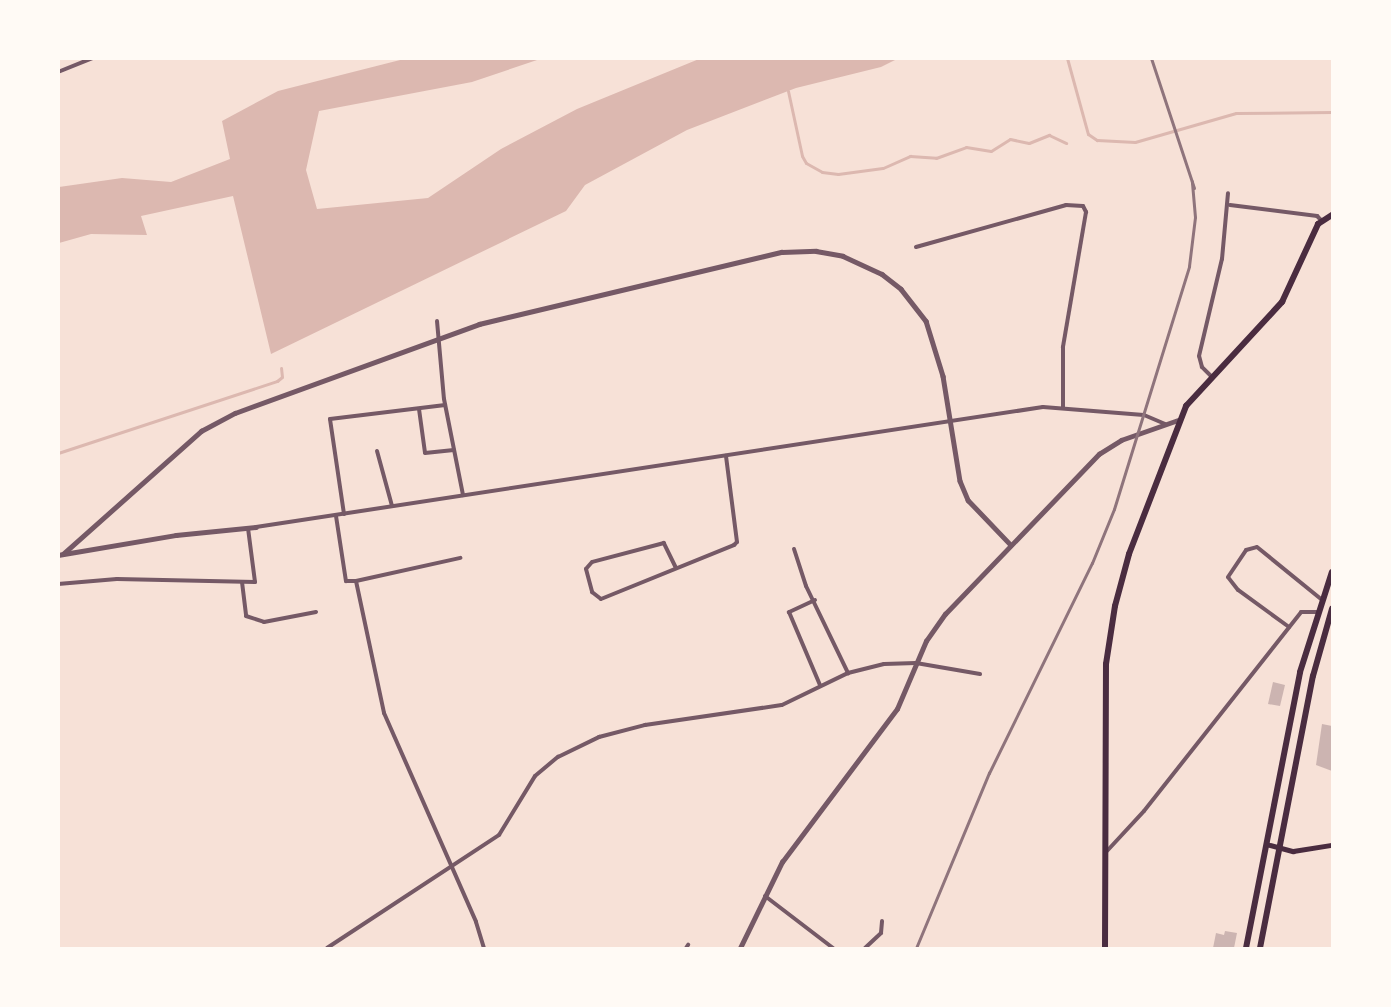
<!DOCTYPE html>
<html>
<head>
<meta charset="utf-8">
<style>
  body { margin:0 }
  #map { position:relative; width:1391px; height:1007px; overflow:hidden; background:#f7e1d7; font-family:"Work Sans",sans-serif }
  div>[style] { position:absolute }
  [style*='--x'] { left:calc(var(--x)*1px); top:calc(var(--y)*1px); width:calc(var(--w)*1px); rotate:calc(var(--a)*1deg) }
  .water>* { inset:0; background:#dcb8b0 }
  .stream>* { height:3px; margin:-1.5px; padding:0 1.5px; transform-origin:1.5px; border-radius:1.5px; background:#dcb8b0 }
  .building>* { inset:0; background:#ccb4b1 }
  .minor>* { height:4px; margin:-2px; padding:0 2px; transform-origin:2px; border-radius:2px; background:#755966 }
  .tertiary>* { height:4.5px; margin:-2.25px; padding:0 2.25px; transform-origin:2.25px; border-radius:2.25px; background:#755966 }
  .secondary>* { height:5px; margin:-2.5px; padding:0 2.5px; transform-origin:2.5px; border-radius:2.5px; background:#4a2c40 }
  .trunk>* { height:6px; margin:-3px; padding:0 3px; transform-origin:3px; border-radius:3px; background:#4a2c40 }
  .rail>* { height:3px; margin:-1.5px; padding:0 1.5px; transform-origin:1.5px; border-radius:1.5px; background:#8f747c }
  span { translate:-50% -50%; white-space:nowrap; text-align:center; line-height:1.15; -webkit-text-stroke:4.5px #fffaf5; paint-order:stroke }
  .frame { position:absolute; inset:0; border:60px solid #fffaf5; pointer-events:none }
</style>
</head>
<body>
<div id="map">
  <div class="water">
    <i style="clip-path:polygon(408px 58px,540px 59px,472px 82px,319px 111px,306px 170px,317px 209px,428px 198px,501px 149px,577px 109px,699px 59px,897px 59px,881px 67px,796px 88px,687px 130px,585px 185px,566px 211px,271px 354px,233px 196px,141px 216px,147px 235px,91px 234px,59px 243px,59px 187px,122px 178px,171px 182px,230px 159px,222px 121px,278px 91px)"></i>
  </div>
  <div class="stream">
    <i style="--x:1067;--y:58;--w:79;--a:74.6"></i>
    <i style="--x:1088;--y:134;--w:11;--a:34"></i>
    <i style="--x:1097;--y:140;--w:38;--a:3"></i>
    <i style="--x:1135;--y:142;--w:105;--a:-16"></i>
    <i style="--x:1236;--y:113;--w:96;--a:-0.6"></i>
    <i style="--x:788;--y:91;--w:66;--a:77.8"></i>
    <i style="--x:802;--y:156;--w:8;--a:60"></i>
    <i style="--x:806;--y:163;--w:18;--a:29"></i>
    <i style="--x:822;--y:172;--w:16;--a:7"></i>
    <i style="--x:838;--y:174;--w:45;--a:-7.6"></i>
    <i style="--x:883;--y:168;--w:30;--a:-24"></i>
    <i style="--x:910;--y:156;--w:26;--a:4"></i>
    <i style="--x:936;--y:158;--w:32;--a:-20"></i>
    <i style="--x:966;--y:147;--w:25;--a:9"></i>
    <i style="--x:991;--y:151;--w:22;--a:-32"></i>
    <i style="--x:1010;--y:139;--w:19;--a:12"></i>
    <i style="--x:1029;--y:143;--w:22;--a:-22"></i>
    <i style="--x:1049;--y:135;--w:19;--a:25"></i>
    <i style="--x:58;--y:453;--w:231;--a:-18.2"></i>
    <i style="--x:277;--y:381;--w:6;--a:-39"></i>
    <i style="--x:282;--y:377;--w:9;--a:-96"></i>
  </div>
  <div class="building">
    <i style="clip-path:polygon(1273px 682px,1285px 685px,1280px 706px,1268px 704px)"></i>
    <i style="clip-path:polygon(1322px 724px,1332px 726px,1332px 771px,1316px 765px)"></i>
    <i style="clip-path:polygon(1225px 931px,1237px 933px,1234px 948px,1213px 948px,1216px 933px,1224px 935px)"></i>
  </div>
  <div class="minor">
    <i style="--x:58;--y:72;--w:37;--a:-22"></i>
    <i style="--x:1230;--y:205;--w:88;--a:7.2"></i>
    <i style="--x:1317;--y:216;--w:6;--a:45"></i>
    <i style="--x:916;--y:247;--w:156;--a:-15.6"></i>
    <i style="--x:1066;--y:205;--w:17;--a:3"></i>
    <i style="--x:1083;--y:206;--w:7;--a:63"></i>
    <i style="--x:1086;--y:212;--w:137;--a:99.7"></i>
    <i style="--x:1063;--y:347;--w:60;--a:90"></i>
    <i style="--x:437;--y:321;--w:78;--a:84.9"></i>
    <i style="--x:444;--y:399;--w:98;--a:78.8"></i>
    <i style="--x:1211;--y:376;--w:13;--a:-135"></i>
    <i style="--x:1202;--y:367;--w:11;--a:-105"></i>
    <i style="--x:1199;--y:356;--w:100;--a:-76.7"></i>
    <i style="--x:1222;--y:259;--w:66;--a:-84.8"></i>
    <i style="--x:419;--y:409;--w:44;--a:82.2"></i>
    <i style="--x:425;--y:453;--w:29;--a:-6"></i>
    <i style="--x:377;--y:451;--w:57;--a:74.7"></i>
    <i style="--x:344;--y:514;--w:96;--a:-98.4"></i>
    <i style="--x:330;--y:419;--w:116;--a:-6.9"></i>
    <i style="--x:336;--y:516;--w:66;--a:81.3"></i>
    <i style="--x:346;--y:581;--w:10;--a:0"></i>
    <i style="--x:356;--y:581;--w:135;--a:78"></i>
    <i style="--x:384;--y:713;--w:228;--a:66.2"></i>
    <i style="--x:476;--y:922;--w:27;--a:73"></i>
    <i style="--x:256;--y:527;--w:796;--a:-8.67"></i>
    <i style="--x:1043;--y:407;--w:101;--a:4.5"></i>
    <i style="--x:1144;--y:415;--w:23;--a:23"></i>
    <i style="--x:794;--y:549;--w:39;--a:72"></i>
    <i style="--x:806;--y:586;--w:97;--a:64.2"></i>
    <i style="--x:676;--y:568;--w:28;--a:-116"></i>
    <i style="--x:664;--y:543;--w:74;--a:165.2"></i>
    <i style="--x:592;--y:562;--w:9;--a:131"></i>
    <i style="--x:586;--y:569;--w:24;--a:75"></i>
    <i style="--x:592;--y:592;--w:11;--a:38"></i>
    <i style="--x:601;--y:599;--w:144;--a:-22.1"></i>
    <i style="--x:734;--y:545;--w:4;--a:-45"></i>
    <i style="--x:737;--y:542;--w:87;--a:-97.3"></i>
    <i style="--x:356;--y:581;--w:107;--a:-12.5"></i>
    <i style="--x:242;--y:582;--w:34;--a:83"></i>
    <i style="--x:246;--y:616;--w:19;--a:18"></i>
    <i style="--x:264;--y:622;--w:53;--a:-10.9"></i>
    <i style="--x:58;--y:584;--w:59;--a:-4.8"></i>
    <i style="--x:117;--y:579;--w:138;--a:1.2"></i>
    <i style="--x:255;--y:582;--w:54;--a:-97.4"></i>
    <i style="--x:815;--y:600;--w:29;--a:155"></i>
    <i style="--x:789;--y:612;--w:79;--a:67"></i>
    <i style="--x:1289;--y:627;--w:63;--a:-144"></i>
    <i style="--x:1238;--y:590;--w:16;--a:-128"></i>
    <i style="--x:1228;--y:577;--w:32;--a:-56"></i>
    <i style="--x:1246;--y:550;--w:11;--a:-15"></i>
    <i style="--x:1257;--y:547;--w:82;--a:39.1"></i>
    <i style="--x:1107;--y:851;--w:54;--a:-47.2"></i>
    <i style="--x:1144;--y:811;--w:253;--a:-51.7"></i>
    <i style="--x:1301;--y:612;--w:16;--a:0"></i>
    <i style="--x:765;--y:896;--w:86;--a:37.4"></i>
    <i style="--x:327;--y:948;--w:206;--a:-33.3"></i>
    <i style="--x:499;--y:835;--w:69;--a:-58.6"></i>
    <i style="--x:535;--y:776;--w:30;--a:-40"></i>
    <i style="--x:558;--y:757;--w:46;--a:-26"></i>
    <i style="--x:599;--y:737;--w:48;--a:-14.6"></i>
    <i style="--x:645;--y:725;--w:138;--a:-8.3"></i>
    <i style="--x:782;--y:705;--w:73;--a:-25.9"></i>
    <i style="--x:848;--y:673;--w:37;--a:-14"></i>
    <i style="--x:884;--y:664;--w:32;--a:-2"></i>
    <i style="--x:916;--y:663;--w:65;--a:9.8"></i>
    <i style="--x:686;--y:948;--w:4;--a:-56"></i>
    <i style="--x:865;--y:948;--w:22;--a:-43"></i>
    <i style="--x:881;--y:933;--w:12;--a:-85"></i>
  </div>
  <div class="tertiary">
    <i style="--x:63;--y:554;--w:185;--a:-41.7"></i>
    <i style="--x:201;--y:431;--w:38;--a:-28"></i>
    <i style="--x:235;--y:413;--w:260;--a:-20"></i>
    <i style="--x:479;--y:324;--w:311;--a:-13.4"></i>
    <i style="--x:782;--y:252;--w:34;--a:-2"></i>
    <i style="--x:816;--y:251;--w:27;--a:10"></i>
    <i style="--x:843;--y:256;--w:43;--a:24.8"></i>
    <i style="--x:882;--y:274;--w:24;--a:38"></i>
    <i style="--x:901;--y:289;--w:41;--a:52"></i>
    <i style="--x:926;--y:321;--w:58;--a:72.8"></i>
    <i style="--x:943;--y:376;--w:106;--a:80.8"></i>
    <i style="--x:960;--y:481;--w:21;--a:67"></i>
    <i style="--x:968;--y:500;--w:62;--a:46.3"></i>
    <i style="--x:58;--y:555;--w:120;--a:-9.6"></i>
    <i style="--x:176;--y:535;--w:80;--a:-5.7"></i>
    <i style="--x:740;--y:948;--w:96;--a:-64"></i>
    <i style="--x:782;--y:862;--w:191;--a:-53.1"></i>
    <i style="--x:897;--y:709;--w:74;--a:-66.9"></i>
    <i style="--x:926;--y:641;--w:33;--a:-55"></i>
    <i style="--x:945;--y:614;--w:222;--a:-46.1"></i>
    <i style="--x:1099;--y:454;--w:26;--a:-32"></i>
    <i style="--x:1121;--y:440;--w:60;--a:-19.3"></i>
  </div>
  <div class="secondary">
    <i style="--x:1266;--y:844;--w:28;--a:15"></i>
    <i style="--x:1293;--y:851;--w:39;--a:-9"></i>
  </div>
  <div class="trunk">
    <i style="--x:1105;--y:948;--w:284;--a:-89.8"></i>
    <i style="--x:1106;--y:664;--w:59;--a:-81.2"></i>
    <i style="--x:1115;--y:606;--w:54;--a:-74.9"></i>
    <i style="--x:1129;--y:554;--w:159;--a:-68.9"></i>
    <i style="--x:1186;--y:406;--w:142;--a:-47.3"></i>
    <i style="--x:1282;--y:302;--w:86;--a:-65.2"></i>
    <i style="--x:1318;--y:224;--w:17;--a:-33"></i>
    <i style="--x:1246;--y:948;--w:281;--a:-78.9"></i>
    <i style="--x:1300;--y:672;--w:105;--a:-72.3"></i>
    <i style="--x:1260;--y:948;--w:277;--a:-79"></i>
    <i style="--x:1313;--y:676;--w:70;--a:-74.2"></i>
  </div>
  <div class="rail">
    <i style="--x:1151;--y:58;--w:137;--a:71.7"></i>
    <i style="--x:916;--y:948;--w:190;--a:-67.4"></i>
    <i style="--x:989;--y:773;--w:234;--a:-63.9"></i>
    <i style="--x:1092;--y:563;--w:58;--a:-67.8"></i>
    <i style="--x:1114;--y:509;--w:254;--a:-72.8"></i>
    <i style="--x:1189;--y:266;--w:49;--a:-83"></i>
    <i style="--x:1195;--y:217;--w:36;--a:-95"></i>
  </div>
  <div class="frame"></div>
</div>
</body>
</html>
